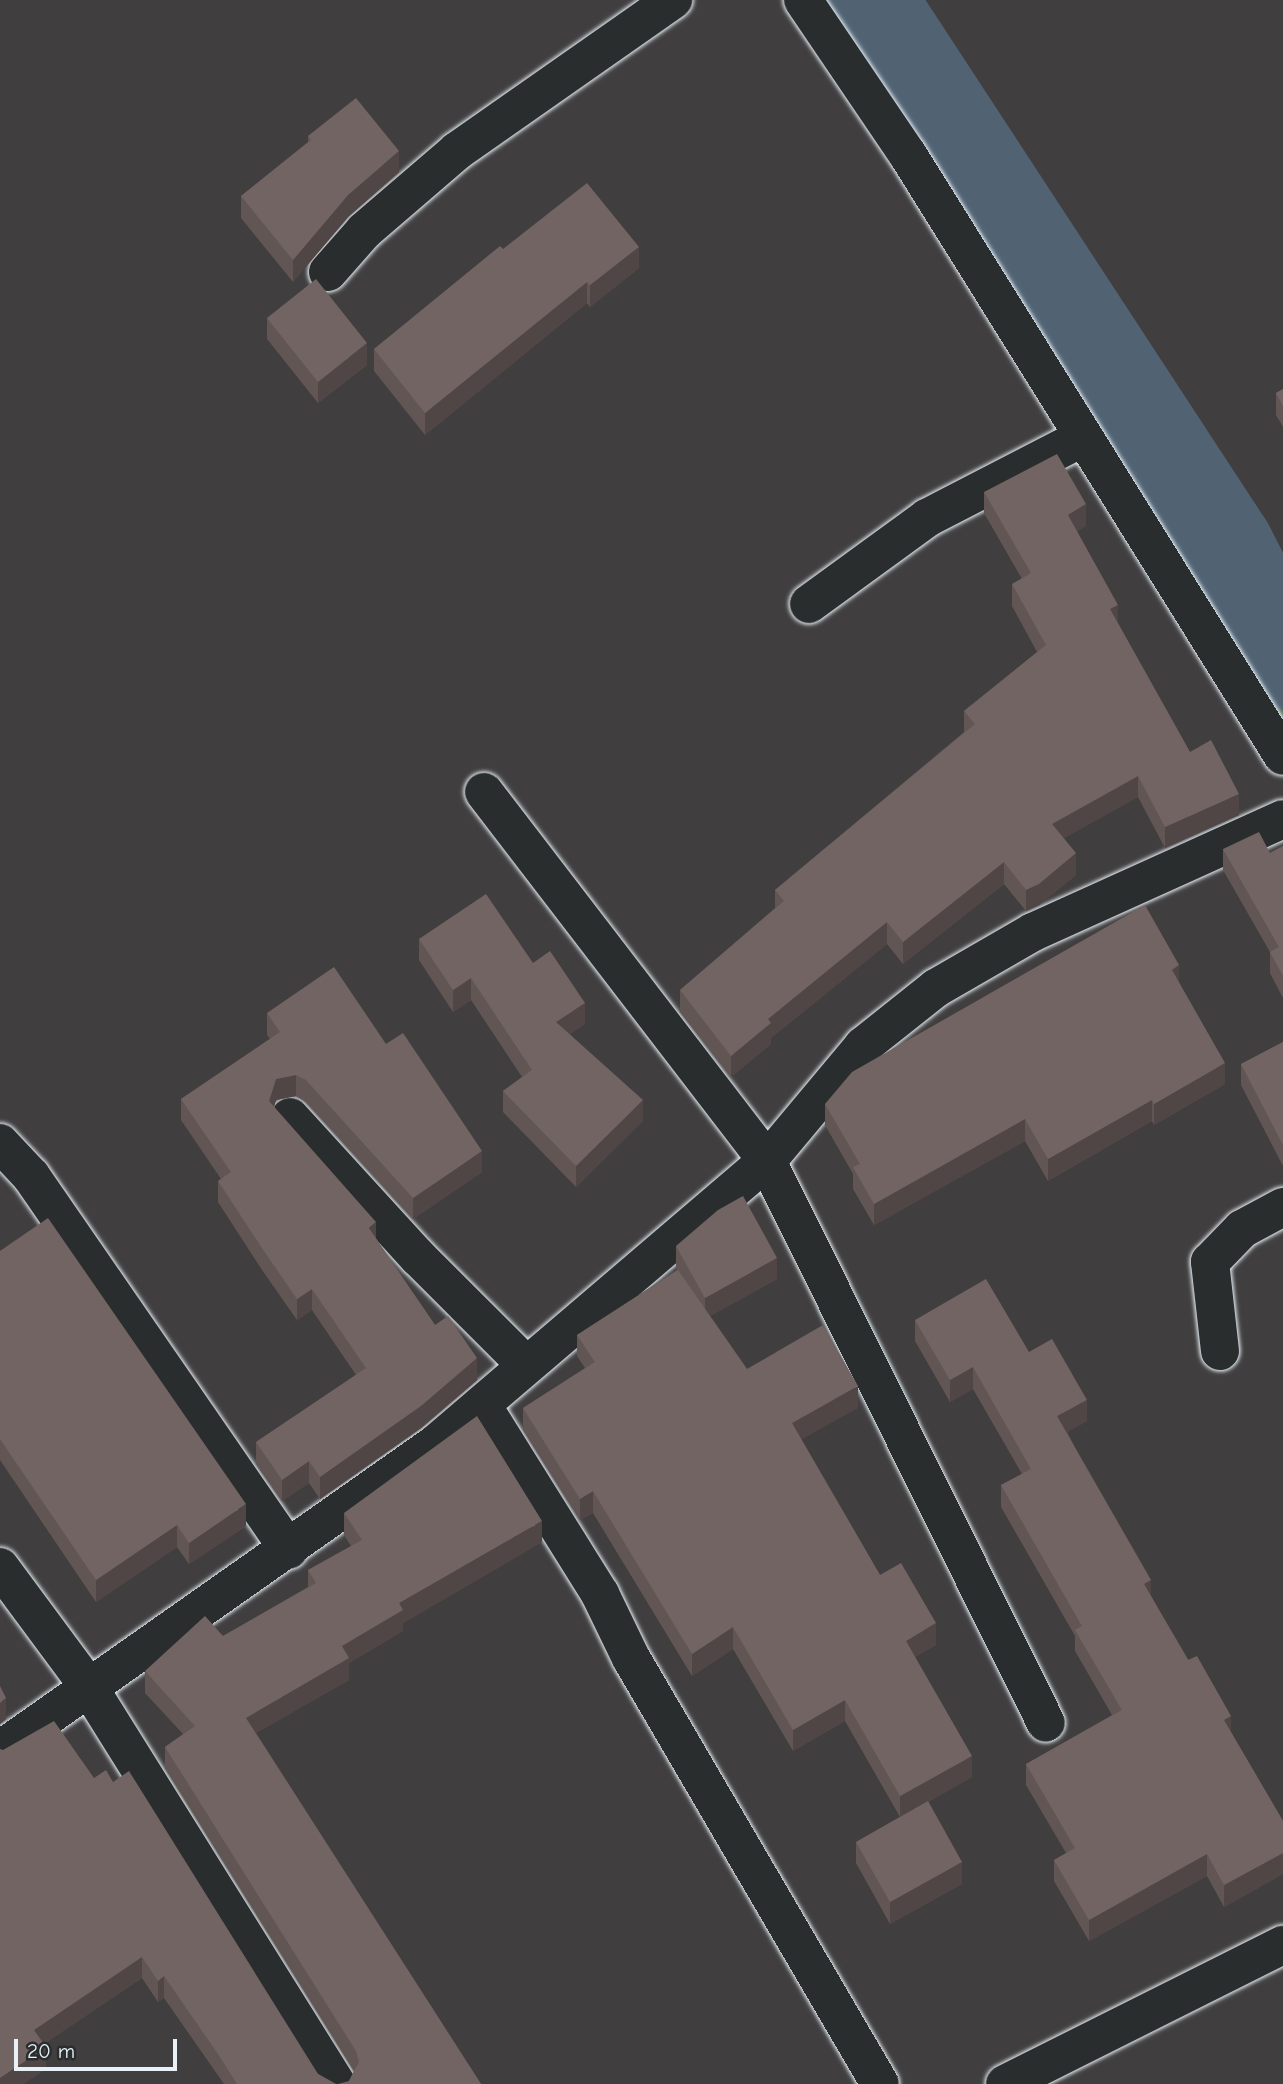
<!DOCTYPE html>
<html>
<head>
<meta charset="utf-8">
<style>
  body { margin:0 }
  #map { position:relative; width:1283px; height:2084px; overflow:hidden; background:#403e3e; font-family:"Comic Neue",sans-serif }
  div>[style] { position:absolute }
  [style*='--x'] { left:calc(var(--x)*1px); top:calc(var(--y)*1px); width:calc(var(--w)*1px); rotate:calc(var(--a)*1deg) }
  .green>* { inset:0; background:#506a59 }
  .river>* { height:98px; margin:-49px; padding:0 49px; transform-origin:49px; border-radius:49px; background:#516373 }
  .roads { filter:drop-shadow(0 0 2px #e8f1f8) drop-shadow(0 0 2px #e8f1f8) }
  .minor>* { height:38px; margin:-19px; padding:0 19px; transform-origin:19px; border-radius:19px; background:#2a2d2e }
  .wall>* { inset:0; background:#625655 }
  .shaded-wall>* { inset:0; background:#504645 }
  .building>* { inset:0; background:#726463 }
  span { translate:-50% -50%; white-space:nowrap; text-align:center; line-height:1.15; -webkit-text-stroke:6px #2a2d2e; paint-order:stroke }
  .scale { position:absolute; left:14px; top:2039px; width:163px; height:32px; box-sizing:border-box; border:4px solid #e8f1f8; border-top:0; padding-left:9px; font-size:21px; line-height:24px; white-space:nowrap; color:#e8f1f8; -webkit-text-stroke:5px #2a2d2e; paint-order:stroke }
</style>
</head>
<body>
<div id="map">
  <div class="green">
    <i style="clip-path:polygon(803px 0,867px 0,1225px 547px,1283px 660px,1283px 756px)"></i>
  </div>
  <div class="river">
    <i style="--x:867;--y:0;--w:654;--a:56.8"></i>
    <i style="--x:1225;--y:547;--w:127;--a:62.8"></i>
  </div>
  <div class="roads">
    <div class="minor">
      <i style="--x:803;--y:0;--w:187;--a:55.9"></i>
      <i style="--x:908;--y:155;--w:708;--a:58.04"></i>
      <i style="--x:328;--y:272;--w:55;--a:-48.7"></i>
      <i style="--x:364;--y:231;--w:123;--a:-40.7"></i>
      <i style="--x:457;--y:151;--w:264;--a:-35"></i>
      <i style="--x:809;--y:604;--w:146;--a:-36.1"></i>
      <i style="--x:927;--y:518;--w:174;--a:-27.3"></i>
      <i style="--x:484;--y:792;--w:465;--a:52.5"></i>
      <i style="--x:767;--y:1161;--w:627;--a:63.6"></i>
      <i style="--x:290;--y:1117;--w:190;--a:47.6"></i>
      <i style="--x:418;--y:1257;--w:150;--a:45"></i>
      <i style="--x:0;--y:1143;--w:45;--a:46.8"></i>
      <i style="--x:31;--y:1176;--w:454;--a:55.4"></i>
      <i style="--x:1220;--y:1351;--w:90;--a:-96.4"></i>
      <i style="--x:1210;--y:1262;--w:46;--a:-45.9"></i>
      <i style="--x:1242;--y:1229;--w:47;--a:-28.2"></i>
      <i style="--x:482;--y:1405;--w:223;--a:58"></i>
      <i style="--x:600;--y:1594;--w:71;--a:64.2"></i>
      <i style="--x:631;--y:1658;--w:493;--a:59.7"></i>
      <i style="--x:0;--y:1567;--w:148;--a:53.5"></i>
      <i style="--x:88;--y:1686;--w:469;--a:58"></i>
      <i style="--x:0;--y:1750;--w:530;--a:-35.1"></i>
      <i style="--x:434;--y:1445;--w:438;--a:-40.5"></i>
      <i style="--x:767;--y:1161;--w:150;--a:-50.1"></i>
      <i style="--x:863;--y:1046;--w:93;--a:-38.5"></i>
      <i style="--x:936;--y:988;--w:112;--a:-30"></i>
      <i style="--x:1033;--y:932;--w:274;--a:-24.3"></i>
      <i style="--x:1005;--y:2084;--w:311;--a:-26.6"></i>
    </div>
  </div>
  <div class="wall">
    <i style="clip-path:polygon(308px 136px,399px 172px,348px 217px,293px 282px,241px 218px,241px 196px,308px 142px)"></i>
    <i style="clip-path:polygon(503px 249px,639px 268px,590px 307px,587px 303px,425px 435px,374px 371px,374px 349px)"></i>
    <i style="clip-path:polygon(267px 318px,367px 365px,318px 403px,267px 339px)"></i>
    <i style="clip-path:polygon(1283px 389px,1283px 427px,1276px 415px,1276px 393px)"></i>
    <i style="clip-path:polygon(984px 492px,1086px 526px,1077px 531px,1118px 623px,1190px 752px,1239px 815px,1165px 848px,1138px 797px,1064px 838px,1076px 875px,1039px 905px,1026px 911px,1004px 884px,903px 964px,887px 944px,771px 1038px,771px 1044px,731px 1077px,680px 1012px,680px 990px,775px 908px,775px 890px,964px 732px,964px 711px,1037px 652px,1012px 606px,1012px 584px,1022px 579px,984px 513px)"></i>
    <i style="clip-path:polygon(1283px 846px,1283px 998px,1270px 973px,1270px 952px,1223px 870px,1223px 849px,1270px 853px)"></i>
    <i style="clip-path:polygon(419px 939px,533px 963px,585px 1024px,570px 1034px,643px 1121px,576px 1187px,503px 1112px,503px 1091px,522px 1077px,471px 1000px,453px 1012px,419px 960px)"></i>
    <i style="clip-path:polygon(1179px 983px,1225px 1084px,1154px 1125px,1152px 1121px,1048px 1181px,1025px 1141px,874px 1225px,853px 1189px,853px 1174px,825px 1125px,825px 1104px)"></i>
    <i style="clip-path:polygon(267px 1013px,386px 1044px,482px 1172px,413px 1219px,306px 1102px,296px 1096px,276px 1100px,274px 1107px,376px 1239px,435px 1325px,477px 1380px,421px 1428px,320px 1499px,309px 1483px,282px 1501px,256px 1464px,256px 1442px,356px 1375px,312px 1310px,297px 1320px,262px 1270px,218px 1202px,218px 1181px,221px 1179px,181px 1120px,181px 1099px,270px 1039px,267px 1035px)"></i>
    <i style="clip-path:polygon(1283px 1042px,1283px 1166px,1241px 1085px,1241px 1064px)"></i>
    <i style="clip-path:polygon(676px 1246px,777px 1279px,710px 1316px,747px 1369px,858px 1408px,801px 1439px,880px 1575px,936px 1645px,915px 1657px,972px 1777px,928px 1802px,962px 1884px,890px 1924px,856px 1863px,856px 1842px,900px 1817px,845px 1721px,793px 1751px,733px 1649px,692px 1676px,593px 1513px,580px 1520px,523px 1430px,523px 1408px,585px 1368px,577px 1356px,577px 1335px,677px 1270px,676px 1267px)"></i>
    <i style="clip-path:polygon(0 1251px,246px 1526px,189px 1564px,177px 1547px,96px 1602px,0 1460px)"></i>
    <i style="clip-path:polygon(915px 1320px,1029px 1352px,1087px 1421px,1067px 1432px,1151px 1596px,1283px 1821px,1283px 1874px,1224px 1907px,1207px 1876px,1089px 1941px,1054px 1881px,1054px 1860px,1066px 1853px,1026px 1785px,1026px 1764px,1112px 1715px,1075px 1651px,1075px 1636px,1001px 1507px,1001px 1485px,1022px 1474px,973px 1389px,950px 1402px,915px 1341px)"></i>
    <i style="clip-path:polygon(344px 1513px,542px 1542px,403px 1623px,403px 1631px,349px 1663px,349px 1680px,256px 1733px,481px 2084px,349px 2081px,354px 2071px,165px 1768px,165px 1747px,183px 1734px,145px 1693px,145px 1671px,223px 1636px,308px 1587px,308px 1570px,351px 1546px,344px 1535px)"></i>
    <i style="clip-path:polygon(94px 1778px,318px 2074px,336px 2084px,224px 2084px,164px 1998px,158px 2002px,142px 1978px,44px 2044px,46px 2069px,23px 2084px,0 2084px)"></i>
  </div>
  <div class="shaded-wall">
    <i style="clip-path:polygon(399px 151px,399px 172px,348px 217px,293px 282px,293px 260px,348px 195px)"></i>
    <i style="clip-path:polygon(639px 247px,639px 268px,590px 307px,590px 285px)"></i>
    <i style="clip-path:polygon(587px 282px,587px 303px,425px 435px,425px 413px)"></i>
    <i style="clip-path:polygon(367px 343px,367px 365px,318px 403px,318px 382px)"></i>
    <i style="clip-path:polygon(1086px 504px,1086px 526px,1068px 536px,1068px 515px)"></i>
    <i style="clip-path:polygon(1118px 605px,1118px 626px,1110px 609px)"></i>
    <i style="clip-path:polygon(1138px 776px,1138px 797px,1052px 845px,1052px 824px)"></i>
    <i style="clip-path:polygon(1239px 794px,1239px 815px,1165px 848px,1165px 827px)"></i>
    <i style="clip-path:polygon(1076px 853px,1076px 875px,1039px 905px,1026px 911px,1026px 890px)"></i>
    <i style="clip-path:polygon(1004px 862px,1004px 884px,903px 964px,903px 942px)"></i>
    <i style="clip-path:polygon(887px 922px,887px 944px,771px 1038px,771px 1044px,731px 1077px,731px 1056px,768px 1019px)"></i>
    <i style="clip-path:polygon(1179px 965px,1179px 987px,1172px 970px)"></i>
    <i style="clip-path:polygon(471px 978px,471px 1000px,453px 1012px,453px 990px)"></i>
    <i style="clip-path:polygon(585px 1003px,585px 1024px,556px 1044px,556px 1022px)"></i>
    <i style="clip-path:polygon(1225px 1063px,1225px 1084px,1154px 1125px,1154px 1104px)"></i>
    <i style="clip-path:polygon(296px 1075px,296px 1096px,276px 1100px,269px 1122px,269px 1101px,276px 1079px)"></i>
    <i style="clip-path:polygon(643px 1100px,643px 1121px,576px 1187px,576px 1166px)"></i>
    <i style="clip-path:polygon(1152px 1100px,1152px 1121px,1048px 1181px,1048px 1159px)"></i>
    <i style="clip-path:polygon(1025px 1119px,1025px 1141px,874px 1225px,874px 1204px)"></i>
    <i style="clip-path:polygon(482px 1151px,482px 1172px,413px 1219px,413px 1198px)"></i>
    <i style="clip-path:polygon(376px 1222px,376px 1244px,369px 1228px)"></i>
    <i style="clip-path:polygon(777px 1258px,777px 1279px,705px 1319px,705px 1298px)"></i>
    <i style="clip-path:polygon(312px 1289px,312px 1310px,297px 1320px,297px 1299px)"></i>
    <i style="clip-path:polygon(477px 1358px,477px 1380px,421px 1428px,320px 1499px,320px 1477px)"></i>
    <i style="clip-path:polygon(973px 1367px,973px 1389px,950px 1402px,950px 1380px)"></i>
    <i style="clip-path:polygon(858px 1386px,858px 1408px,792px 1445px,792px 1423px)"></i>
    <i style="clip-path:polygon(1087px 1400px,1087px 1421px,1057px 1438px,1057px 1416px)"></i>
    <i style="clip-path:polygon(309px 1461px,309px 1483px,282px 1501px,282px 1480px)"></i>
    <i style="clip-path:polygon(593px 1491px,593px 1513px,580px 1520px,580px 1499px)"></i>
    <i style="clip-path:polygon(246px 1504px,246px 1526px,189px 1564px,189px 1543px)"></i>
    <i style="clip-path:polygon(542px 1521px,542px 1542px,403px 1623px,403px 1631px,349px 1663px,349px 1680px,246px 1739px,246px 1718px,399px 1603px)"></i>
    <i style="clip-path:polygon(177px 1525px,177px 1547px,96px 1602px,96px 1580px)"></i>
    <i style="clip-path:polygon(1151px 1580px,1151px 1602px,1144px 1584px)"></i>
    <i style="clip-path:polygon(936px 1623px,936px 1645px,906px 1662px,906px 1641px)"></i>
    <i style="clip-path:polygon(733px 1627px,733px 1649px,692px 1676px,692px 1654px)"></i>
    <i style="clip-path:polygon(6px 1698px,6px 1719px,0 1724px,0 1703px)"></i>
    <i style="clip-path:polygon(845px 1700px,845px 1721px,793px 1751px,793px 1730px)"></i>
    <i style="clip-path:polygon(1231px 1716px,1231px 1737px,1224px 1720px)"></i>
    <i style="clip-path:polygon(972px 1756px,972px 1777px,900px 1818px,900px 1796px)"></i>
    <i style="clip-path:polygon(1283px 1853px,1283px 1874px,1224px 1907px,1224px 1885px)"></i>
    <i style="clip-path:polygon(1207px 1854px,1207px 1876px,1089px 1941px,1089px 1920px)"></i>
    <i style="clip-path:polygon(962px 1862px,962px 1884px,890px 1924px,890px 1902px)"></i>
    <i style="clip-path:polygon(142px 1957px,142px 1978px,34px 2051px,34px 2030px)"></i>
    <i style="clip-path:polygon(164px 1976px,164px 1998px,158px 2002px,158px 1981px)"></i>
    <i style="clip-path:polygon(46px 2047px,46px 2069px,23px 2084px,0 2084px,0 2078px)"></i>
  </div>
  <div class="building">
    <i style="clip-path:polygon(356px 98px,399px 151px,348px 195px,293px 260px,241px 196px,311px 140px,308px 136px)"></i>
    <i style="clip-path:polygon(587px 183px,639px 247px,590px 285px,587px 282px,425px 413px,374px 349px,500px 246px,503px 249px)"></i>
    <i style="clip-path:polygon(316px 279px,367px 343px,318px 382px,267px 318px)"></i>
    <i style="clip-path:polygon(1283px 389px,1283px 406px,1276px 393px)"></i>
    <i style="clip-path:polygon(1057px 454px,1086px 504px,1068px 515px,1118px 605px,1110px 609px,1190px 752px,1211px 740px,1239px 794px,1165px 827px,1138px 776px,1052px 824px,1076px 853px,1039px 884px,1026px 890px,1004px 862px,903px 942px,887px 922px,768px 1019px,771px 1023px,731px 1056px,680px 990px,784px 901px,775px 890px,975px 724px,964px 711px,1046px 645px,1012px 584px,1031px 573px,984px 492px)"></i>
    <i style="clip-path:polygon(1259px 832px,1270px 853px,1283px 846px,1283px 976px,1270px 952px,1279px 947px,1223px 849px)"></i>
    <i style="clip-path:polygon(486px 894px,533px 963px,550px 951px,585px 1003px,556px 1022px,643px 1100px,576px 1166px,503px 1091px,532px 1070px,471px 978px,453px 990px,419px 939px)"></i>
    <i style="clip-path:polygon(1145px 905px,1179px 965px,1172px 970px,1225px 1063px,1154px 1104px,1152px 1100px,1048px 1159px,1025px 1119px,874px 1204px,853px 1167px,860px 1164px,825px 1104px,852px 1072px)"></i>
    <i style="clip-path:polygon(334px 967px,386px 1044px,403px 1033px,482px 1151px,413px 1198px,306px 1080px,296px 1075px,276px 1079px,269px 1101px,376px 1222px,369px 1228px,435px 1325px,448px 1316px,477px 1358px,421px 1406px,320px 1477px,309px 1461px,282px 1480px,256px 1442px,366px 1368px,312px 1289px,297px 1299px,262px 1248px,218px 1181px,231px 1172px,181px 1099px,280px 1032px,267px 1013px)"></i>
    <i style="clip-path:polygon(1283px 1042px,1283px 1145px,1241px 1064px)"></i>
    <i style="clip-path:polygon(743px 1196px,777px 1258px,705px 1298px,676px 1246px,718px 1210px)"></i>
    <i style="clip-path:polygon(48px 1218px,246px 1504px,189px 1543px,177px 1525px,96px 1580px,0 1439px,0 1251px)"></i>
    <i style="clip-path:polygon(678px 1270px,747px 1369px,823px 1325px,858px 1386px,792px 1423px,880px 1575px,901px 1563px,936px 1623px,906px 1641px,972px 1756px,900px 1796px,845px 1700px,793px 1730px,733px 1627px,692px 1654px,593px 1491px,580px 1499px,523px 1408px,595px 1362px,577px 1335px)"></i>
    <i style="clip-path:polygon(986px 1279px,1029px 1352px,1052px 1339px,1087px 1400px,1057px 1416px,1151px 1580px,1144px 1584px,1188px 1660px,1197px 1656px,1231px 1716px,1224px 1720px,1283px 1821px,1283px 1853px,1224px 1885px,1207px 1854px,1089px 1920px,1054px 1860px,1075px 1848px,1026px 1764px,1122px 1710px,1075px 1630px,1082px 1626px,1001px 1485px,1031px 1469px,973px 1367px,950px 1380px,915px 1320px)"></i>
    <i style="clip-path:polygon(477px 1416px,542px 1521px,399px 1603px,403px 1610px,342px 1646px,349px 1658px,246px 1718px,481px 2084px,338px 2084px,349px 2081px,359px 2062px,356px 2051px,165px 1747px,195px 1726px,145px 1671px,205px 1616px,223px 1636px,316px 1583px,308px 1570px,362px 1540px,344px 1513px)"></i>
    <i style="clip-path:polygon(0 1686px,6px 1698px,0 1703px)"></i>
    <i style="clip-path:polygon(54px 1721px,94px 1778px,106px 1770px,113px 1782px,129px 1771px,318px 2074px,336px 2084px,237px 2084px,218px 2054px,164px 1976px,158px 1981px,142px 1957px,34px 2030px,46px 2047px,0 2078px,0 1749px,3px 1750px)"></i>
    <i style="clip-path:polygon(928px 1801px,962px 1862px,890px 1902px,856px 1842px)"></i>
  </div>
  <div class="scale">20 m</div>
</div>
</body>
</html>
